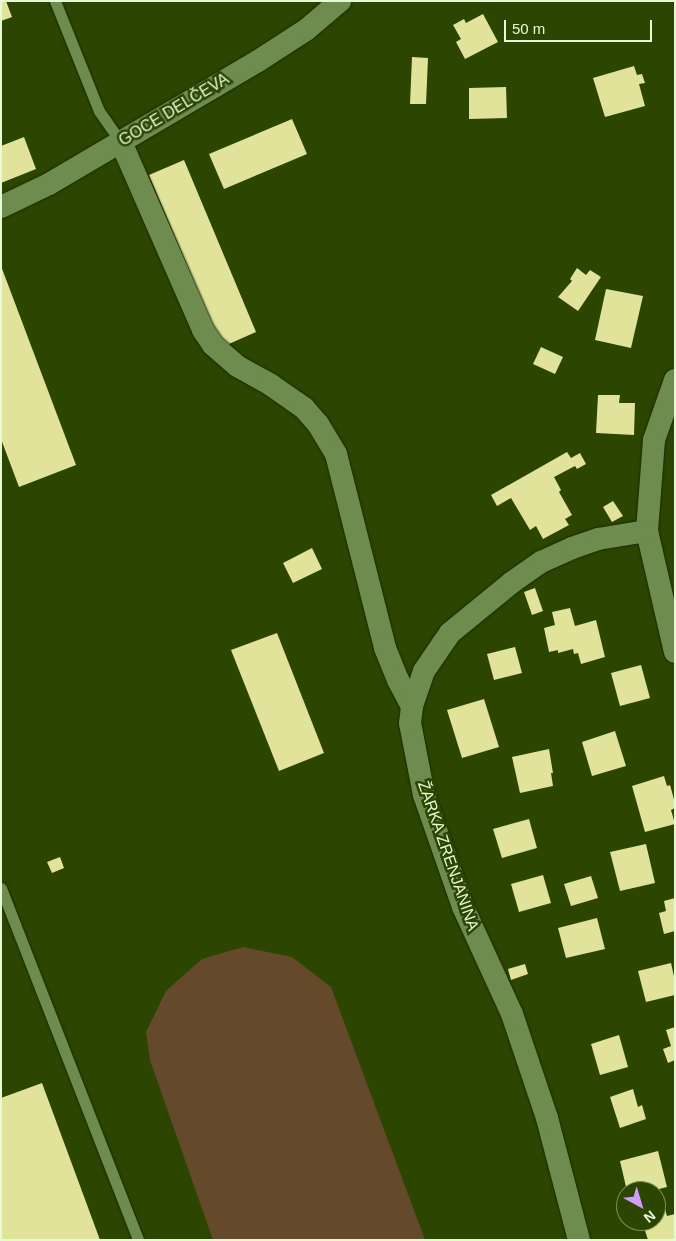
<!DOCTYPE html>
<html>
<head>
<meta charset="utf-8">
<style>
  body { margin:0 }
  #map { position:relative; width:676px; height:1241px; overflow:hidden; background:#2c4601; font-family:Helvetica,sans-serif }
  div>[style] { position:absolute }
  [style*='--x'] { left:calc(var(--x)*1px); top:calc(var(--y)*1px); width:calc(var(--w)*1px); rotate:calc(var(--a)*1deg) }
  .green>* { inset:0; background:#64492a }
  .building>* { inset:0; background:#e0e399 }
  .roads { filter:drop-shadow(0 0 1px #1a2908) drop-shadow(0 0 1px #1a2908) }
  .service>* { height:11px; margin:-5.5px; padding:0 5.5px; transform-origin:5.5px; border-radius:5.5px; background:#6e8c4d }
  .minor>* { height:22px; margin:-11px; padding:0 11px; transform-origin:11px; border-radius:11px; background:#6e8c4d }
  span { translate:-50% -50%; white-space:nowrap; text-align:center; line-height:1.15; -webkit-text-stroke:5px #2c4601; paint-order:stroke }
  .street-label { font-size:16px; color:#e7f9d7 }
  .frame { position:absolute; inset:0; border:2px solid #e7f9d7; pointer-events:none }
  .north { position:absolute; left:616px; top:1181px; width:50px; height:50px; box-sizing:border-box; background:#2c4601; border:1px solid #778e57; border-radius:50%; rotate:141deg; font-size:14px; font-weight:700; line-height:20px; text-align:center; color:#e7f9d7 }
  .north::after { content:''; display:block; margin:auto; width:18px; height:22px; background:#d39cfc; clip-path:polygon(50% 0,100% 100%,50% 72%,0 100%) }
  .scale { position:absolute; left:504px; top:20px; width:148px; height:22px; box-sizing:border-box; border:2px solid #e7f9d7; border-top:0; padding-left:6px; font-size:15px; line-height:18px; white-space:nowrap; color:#e7f9d7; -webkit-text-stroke:4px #2c4601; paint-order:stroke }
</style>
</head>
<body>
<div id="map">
  <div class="green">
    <i style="clip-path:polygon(243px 947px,292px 957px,331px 987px,425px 1240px,213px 1240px,150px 1060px,146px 1032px,166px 991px,202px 959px)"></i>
  </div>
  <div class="building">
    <i style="clip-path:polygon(1px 1px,6px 1px,12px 17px,1px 21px)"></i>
    <i style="clip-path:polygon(483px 14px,498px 42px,465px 59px,456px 42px,461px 39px,453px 25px,464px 19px,466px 23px)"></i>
    <i style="clip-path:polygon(412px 57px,428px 58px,426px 104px,410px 104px)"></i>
    <i style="clip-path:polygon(634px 66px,637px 75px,642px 74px,645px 83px,639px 84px,645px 106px,605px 117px,593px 78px)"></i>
    <i style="clip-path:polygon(506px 87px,507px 118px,469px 119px,469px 88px)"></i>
    <i style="clip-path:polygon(292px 119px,307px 154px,224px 189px,209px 154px)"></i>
    <i style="clip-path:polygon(24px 137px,36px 169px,1px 183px,1px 146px)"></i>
    <i style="clip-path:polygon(184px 160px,256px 332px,222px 347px,149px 175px)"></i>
    <i style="clip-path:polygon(1px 266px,76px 465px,19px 487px,1px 439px)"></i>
    <i style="clip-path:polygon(577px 268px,586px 275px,590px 270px,601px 277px,578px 311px,558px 297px,572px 281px,570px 279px)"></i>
    <i style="clip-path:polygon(606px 289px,643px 296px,631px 348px,595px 340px)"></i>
    <i style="clip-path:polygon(541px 347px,563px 357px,555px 374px,533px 364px)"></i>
    <i style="clip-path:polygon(598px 395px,620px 395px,619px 403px,635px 403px,634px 435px,596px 433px)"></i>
    <i style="clip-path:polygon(567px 452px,571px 458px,580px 453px,586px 464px,577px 469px,575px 466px,554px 477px,561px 490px,559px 492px,572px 515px,565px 519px,569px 525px,543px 539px,536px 526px,530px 530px,511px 498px,497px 506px,491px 495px)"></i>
    <i style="clip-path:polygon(613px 501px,623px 516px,612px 522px,603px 507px)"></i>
    <i style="clip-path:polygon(312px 548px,322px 569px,293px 583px,283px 563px)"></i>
    <i style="clip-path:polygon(535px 588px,543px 611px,532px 615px,524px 592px)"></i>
    <i style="clip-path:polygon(570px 608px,575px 626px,596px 620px,605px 657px,581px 664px,578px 653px,574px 654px,573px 649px,558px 653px,558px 650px,549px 652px,544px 628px,555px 625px,552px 612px)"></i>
    <i style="clip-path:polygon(277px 633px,324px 753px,279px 771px,231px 650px)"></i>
    <i style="clip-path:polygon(515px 647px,522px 673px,494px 680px,487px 654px)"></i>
    <i style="clip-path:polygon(641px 665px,650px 698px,620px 706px,611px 673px)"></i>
    <i style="clip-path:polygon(484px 699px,499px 747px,462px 758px,447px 710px)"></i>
    <i style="clip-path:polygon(615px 731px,626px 766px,592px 776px,582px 742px)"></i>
    <i style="clip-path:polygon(549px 749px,553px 773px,551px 773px,553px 786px,520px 793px,512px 757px)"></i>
    <i style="clip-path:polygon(664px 776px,667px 786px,670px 785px,675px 803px,675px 808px,671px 810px,675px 824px,645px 832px,632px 786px)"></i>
    <i style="clip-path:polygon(529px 819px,537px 848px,502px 858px,493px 829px)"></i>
    <i style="clip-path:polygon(646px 844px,655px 883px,620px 891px,610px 852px)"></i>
    <i style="clip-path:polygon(60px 857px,64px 868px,52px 873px,47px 862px)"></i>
    <i style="clip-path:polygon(543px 875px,551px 903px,519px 912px,511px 884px)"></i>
    <i style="clip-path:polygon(591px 876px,598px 898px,571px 906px,564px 884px)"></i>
    <i style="clip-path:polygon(675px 898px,675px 931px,664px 934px,659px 913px,666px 911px,664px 901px)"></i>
    <i style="clip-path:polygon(597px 918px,605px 949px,566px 958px,558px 928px)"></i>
    <i style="clip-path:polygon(671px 963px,675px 981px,675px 995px,646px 1002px,638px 971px)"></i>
    <i style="clip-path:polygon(525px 964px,528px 974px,511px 980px,508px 969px)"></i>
    <i style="clip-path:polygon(675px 1027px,675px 1060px,668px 1063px,663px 1049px,671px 1046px,666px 1030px)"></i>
    <i style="clip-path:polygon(619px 1035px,628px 1067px,600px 1075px,591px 1044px)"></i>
    <i style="clip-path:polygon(42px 1083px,100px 1240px,1px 1240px,1px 1098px)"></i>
    <i style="clip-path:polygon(633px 1089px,638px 1107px,642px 1105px,646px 1119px,620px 1128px,610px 1097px)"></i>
    <i style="clip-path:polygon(658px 1151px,667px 1187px,651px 1191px,627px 1191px,620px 1161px)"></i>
    <i style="clip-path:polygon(661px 1196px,667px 1216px,675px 1214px,675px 1240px,648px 1240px,642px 1221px,656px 1221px,656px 1198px)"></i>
  </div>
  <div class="roads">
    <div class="service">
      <i style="--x:55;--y:1;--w:118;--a:68.2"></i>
      <i style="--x:99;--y:111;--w:38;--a:55"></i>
      <i style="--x:1;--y:888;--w:378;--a:68.7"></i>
    </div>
    <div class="minor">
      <i style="--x:121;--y:142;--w:205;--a:66.4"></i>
      <i style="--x:203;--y:330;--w:18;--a:56"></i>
      <i style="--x:213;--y:345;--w:32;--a:41"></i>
      <i style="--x:237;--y:366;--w:39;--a:29"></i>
      <i style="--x:271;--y:385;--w:40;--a:34.9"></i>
      <i style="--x:304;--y:408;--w:21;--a:49"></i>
      <i style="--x:318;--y:424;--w:35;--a:59"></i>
      <i style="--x:336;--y:454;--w:200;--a:75.8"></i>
      <i style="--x:385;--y:648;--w:35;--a:68"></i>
      <i style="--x:398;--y:680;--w:30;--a:62"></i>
      <i style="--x:1;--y:207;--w:53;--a:-25.6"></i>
      <i style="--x:49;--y:184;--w:243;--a:-30.5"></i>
      <i style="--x:258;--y:61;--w:57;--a:-32.9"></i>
      <i style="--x:306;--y:30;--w:45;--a:-40.5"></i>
      <i style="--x:675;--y:380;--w:64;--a:109.3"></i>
      <i style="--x:654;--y:440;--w:91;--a:94.4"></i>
      <i style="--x:647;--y:531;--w:124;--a:77"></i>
      <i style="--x:579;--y:1240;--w:126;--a:-104.7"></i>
      <i style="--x:547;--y:1118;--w:110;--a:-108.6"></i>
      <i style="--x:512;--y:1014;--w:118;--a:-114.6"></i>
      <i style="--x:463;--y:907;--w:119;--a:-109.2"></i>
      <i style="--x:424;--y:795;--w:73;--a:-101"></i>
      <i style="--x:410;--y:723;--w:17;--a:-83"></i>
      <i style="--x:412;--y:706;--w:37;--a:-71"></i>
      <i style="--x:424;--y:671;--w:46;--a:-55.6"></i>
      <i style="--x:450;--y:633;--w:79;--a:-39.3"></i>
      <i style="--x:511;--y:583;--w:37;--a:-35"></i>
      <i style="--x:541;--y:562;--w:34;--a:-24"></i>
      <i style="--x:572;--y:548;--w:28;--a:-19"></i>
      <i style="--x:598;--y:539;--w:50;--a:-9.3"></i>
    </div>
  </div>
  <div class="street-label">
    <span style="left:174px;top:110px;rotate:-31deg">GOCE DELČEVA</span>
    <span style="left:448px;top:856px;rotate:71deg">ŽARKA ZRENJANINA</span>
  </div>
  <div class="frame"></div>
  <div class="north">N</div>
  <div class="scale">50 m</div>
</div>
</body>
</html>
